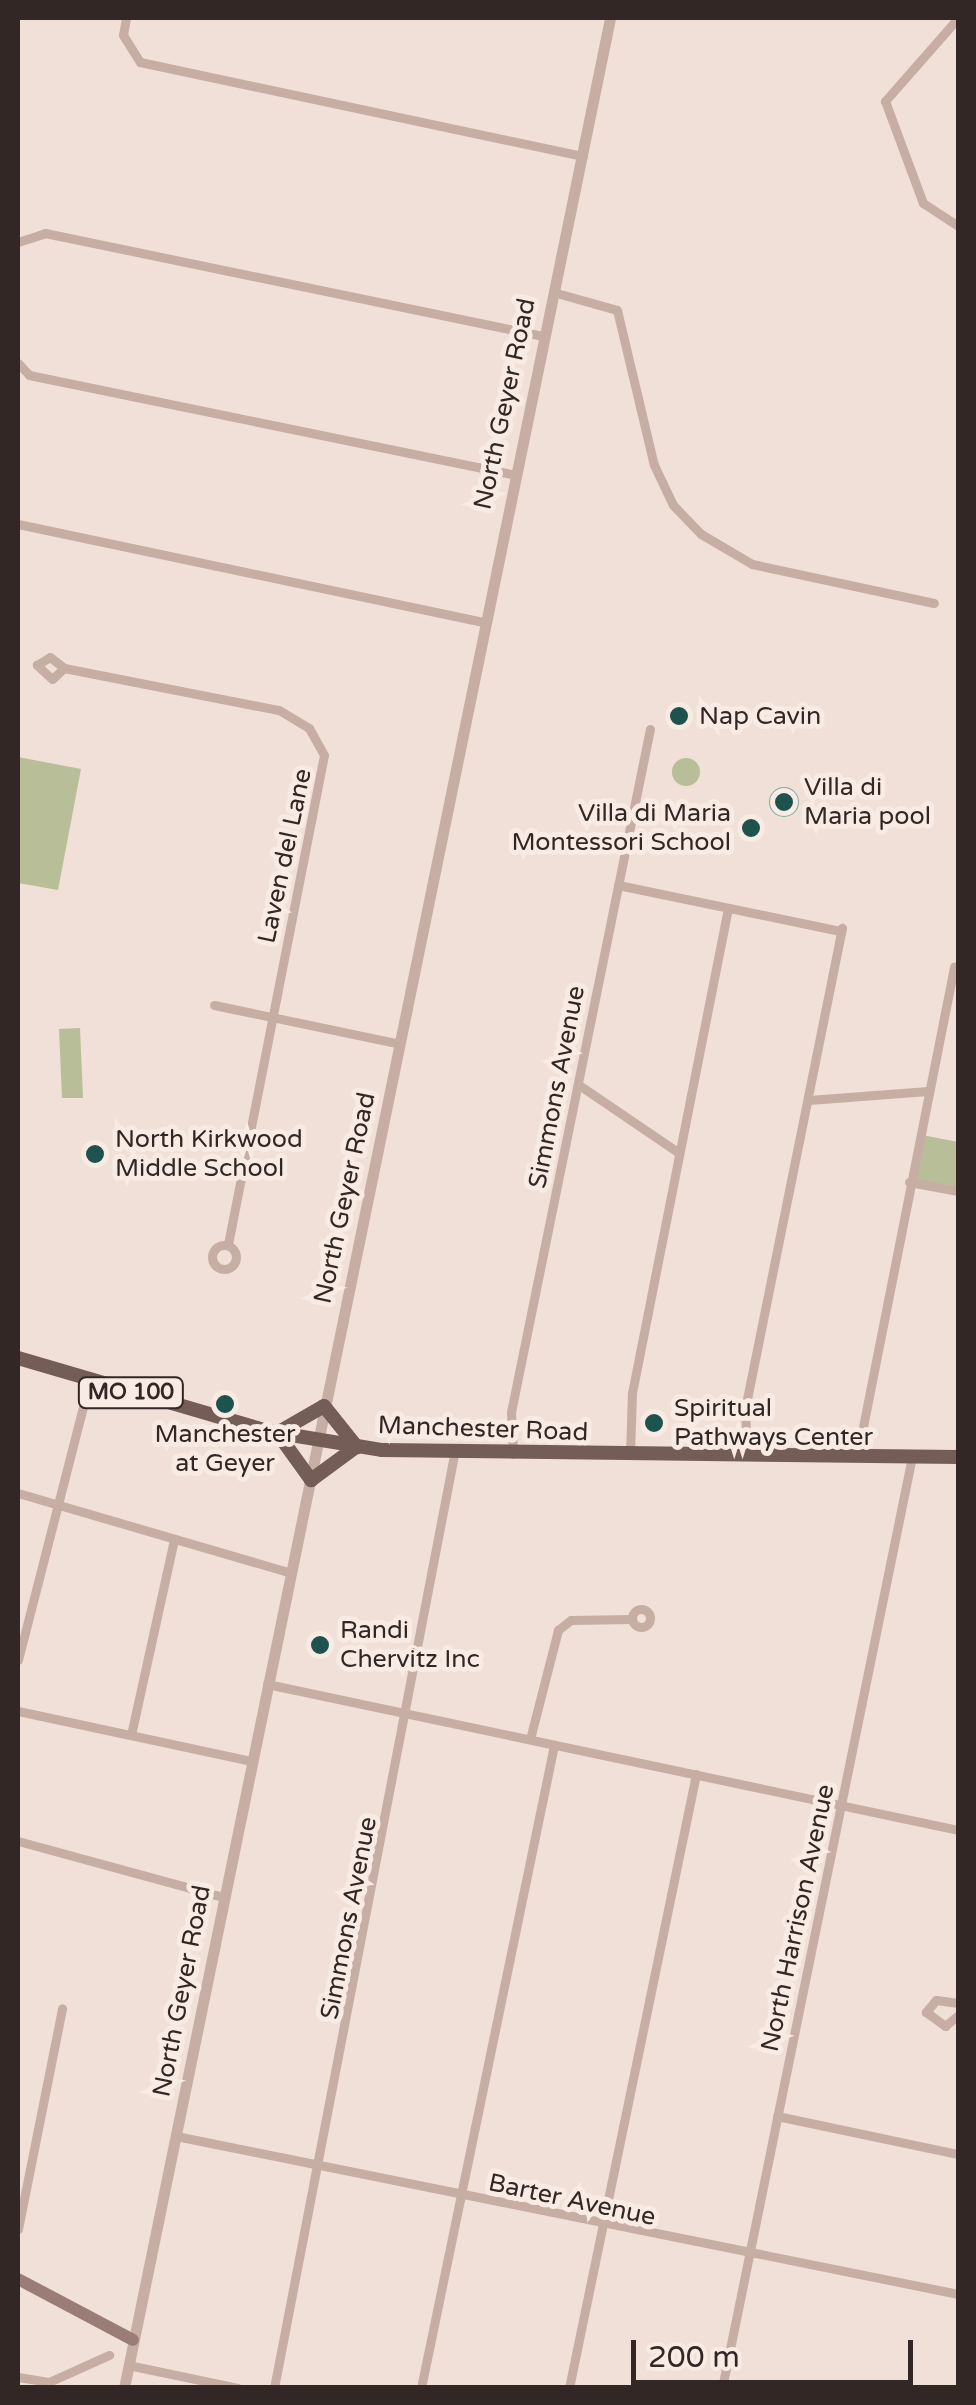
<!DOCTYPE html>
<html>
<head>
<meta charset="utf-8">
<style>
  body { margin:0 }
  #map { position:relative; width:976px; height:2405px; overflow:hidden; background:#f0e0d7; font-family:"Varela Round",sans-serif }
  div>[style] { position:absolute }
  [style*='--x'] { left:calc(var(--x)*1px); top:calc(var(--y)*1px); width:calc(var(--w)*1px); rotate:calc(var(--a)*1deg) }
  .green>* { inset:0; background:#b7be98 }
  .round { border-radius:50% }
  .water>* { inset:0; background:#78aca5 }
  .minor>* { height:9px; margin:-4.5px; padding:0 4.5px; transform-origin:4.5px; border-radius:4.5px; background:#c7aea4 }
  .minor>.ring { margin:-4.5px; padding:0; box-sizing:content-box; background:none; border:9px solid #c7aea4; border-radius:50% }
  .tertiary>* { height:11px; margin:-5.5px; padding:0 5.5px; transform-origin:5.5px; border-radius:5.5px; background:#c7aea4 }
  .secondary>* { height:12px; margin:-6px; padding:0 6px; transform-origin:6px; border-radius:6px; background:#9a7d76 }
  .primary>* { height:14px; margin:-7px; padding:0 7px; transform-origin:7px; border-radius:7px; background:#745c57 }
  .dots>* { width:28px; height:28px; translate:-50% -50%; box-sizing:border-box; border:5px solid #f8ebe3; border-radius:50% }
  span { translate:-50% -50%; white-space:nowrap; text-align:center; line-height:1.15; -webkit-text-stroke:10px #f8ebe3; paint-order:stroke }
  .shield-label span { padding:2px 8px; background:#f8ebe3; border:2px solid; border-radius:8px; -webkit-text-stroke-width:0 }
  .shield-label { font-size:22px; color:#332725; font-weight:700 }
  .street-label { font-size:25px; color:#332725 }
  .poi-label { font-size:25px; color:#332725 }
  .left { translate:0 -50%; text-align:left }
  .right { translate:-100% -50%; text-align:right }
  .frame { position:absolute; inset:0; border:20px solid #332725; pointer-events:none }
  .scale { position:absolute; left:631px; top:2340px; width:282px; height:45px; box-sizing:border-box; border:5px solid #332725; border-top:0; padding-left:12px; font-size:30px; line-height:35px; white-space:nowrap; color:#332725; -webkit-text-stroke:8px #f8ebe3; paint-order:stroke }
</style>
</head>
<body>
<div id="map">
  <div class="green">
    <i style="clip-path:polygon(18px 757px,81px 769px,58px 890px,18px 883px)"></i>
    <i class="round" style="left:672px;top:758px;width:28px;height:28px"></i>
    <i style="clip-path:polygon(80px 1028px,83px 1098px,62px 1098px,59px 1029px)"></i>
    <i style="clip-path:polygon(922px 1135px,958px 1142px,958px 1188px,913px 1179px)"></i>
  </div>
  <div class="water">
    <i class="round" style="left:769px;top:787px;width:30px;height:30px"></i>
  </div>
  <div class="minor">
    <i style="--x:126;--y:18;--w:17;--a:100"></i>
    <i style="--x:123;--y:35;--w:32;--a:58"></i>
    <i style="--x:140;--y:62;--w:453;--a:12"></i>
    <i style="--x:958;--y:18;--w:111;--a:131.3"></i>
    <i style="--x:885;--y:101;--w:109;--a:69.6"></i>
    <i style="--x:923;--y:203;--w:42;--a:33.3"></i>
    <i style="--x:18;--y:242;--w:28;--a:-18"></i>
    <i style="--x:45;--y:233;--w:509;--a:11.69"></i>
    <i style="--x:553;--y:292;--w:66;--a:15.7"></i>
    <i style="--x:617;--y:310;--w:159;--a:76.6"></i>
    <i style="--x:654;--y:465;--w:44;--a:64.6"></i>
    <i style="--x:673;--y:505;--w:40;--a:46"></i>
    <i style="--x:701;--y:534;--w:59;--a:30.5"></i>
    <i style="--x:752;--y:564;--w:186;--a:12.1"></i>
    <i style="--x:18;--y:363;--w:16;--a:47"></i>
    <i style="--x:29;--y:375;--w:493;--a:11.6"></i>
    <i style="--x:18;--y:524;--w:474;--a:11.9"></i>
    <i style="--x:64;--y:668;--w:16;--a:137"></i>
    <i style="--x:52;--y:679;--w:21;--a:-137"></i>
    <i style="--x:37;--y:665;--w:15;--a:-32"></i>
    <i style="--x:50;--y:657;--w:18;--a:38"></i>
    <i style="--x:64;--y:668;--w:219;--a:11.1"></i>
    <i style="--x:279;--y:710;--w:35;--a:31"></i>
    <i style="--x:309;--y:728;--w:31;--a:61"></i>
    <i style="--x:324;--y:755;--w:498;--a:101.1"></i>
    <i style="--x:618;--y:885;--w:228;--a:11.7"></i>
    <i style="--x:214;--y:1005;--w:190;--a:11.8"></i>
    <i style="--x:579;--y:1085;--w:121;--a:34.2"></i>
    <i style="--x:809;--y:1100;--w:119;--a:-4.3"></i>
    <i style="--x:909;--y:1182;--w:50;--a:10.4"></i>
    <i class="ring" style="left:212px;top:1245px;width:15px;height:15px"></i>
    <i style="--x:513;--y:1454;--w:42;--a:-92.7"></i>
    <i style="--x:511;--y:1412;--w:697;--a:-78.5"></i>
    <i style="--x:630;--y:1455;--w:62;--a:-88.2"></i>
    <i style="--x:632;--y:1393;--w:494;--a:-78.8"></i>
    <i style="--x:747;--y:1456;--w:47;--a:-92.4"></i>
    <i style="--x:745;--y:1409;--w:491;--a:-78.6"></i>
    <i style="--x:857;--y:1457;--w:500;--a:-78.8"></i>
    <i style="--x:18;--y:1493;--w:284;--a:16.3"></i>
    <i class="ring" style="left:632px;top:1609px;width:9px;height:9px"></i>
    <i style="--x:18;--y:1660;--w:289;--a:-75.6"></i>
    <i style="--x:267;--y:1684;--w:706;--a:11.93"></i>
    <i style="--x:18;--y:1711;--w:238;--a:12.1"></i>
    <i style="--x:131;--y:1735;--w:200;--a:-77.6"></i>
    <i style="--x:530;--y:1739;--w:113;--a:-75.6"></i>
    <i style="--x:558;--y:1630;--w:16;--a:-38"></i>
    <i style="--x:571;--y:1620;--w:60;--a:-1"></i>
    <i style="--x:18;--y:1841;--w:213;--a:15.3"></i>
    <i style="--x:958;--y:2003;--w:22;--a:-172"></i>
    <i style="--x:936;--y:2000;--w:16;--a:130"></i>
    <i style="--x:926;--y:2012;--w:24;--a:36"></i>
    <i style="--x:945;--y:2026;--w:17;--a:-40"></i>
    <i style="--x:777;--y:2116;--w:185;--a:11.9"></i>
    <i style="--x:176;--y:2136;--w:798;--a:11.42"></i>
    <i style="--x:18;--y:2229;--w:225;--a:-78.7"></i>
    <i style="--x:128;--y:2365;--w:112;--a:11.8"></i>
    <i style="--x:18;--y:2377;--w:31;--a:9"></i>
    <i style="--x:49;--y:2382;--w:66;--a:-24.2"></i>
    <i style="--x:274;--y:2388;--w:950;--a:-79.08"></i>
    <i style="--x:421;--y:2388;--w:657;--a:-78.31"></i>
    <i style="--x:569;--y:2388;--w:627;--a:-78.31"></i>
    <i style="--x:722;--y:2388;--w:950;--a:-78.47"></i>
  </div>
  <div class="tertiary">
    <i style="--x:124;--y:2388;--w:2419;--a:-78.41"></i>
  </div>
  <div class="secondary">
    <i style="--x:18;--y:2279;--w:130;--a:27.9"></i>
  </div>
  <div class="primary">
    <i style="--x:18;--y:1358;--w:259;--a:16.3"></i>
    <i style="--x:267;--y:1431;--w:117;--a:9.4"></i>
    <i style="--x:382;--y:1450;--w:576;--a:0.7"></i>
    <i style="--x:277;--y:1433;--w:54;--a:-29.9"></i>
    <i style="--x:324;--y:1406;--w:53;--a:51.2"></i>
    <i style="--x:278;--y:1434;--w:57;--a:54.3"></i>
    <i style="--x:311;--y:1480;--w:56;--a:-36.3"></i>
  </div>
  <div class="dots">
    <i style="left:679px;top:716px;background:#1d524d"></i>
    <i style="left:784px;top:802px;background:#1d524d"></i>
    <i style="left:751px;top:828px;background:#1d524d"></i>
    <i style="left:95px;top:1154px;background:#1d524d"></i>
    <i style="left:225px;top:1404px;background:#1d524d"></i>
    <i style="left:654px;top:1423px;background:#1d524d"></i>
    <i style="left:320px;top:1645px;background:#1d524d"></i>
  </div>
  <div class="shield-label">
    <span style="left:131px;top:1393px">MO 100</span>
  </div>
  <div class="street-label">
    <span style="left:505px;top:404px;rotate:-78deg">North Geyer Road</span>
    <span style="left:285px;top:856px;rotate:-78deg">Laven del Lane</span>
    <span style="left:557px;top:1087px;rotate:-79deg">Simmons Avenue</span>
    <span style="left:345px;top:1198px;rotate:-78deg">North Geyer Road</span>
    <span style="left:483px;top:1429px;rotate:2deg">Manchester Road</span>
    <span style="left:349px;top:1918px;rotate:-79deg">Simmons Avenue</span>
    <span style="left:798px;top:1918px;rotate:-78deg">North Harrison Avenue</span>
    <span style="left:182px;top:1991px;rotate:-79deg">North Geyer Road</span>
    <span style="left:572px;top:2200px;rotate:12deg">Barter Avenue</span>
  </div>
  <div class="poi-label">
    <span class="left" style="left:699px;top:716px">Nap Cavin</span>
    <span class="left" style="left:804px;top:802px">Villa di<br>Maria pool</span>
    <span class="right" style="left:731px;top:828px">Villa di Maria<br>Montessori School</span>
    <span class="left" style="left:115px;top:1154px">North Kirkwood<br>Middle School</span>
    <span class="left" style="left:674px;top:1423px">Spiritual<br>Pathways Center</span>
    <span style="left:225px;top:1449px">Manchester<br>at Geyer</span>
    <span class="left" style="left:340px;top:1645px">Randi<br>Chervitz Inc</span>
  </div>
  <div class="frame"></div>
  <div class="scale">200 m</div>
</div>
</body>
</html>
